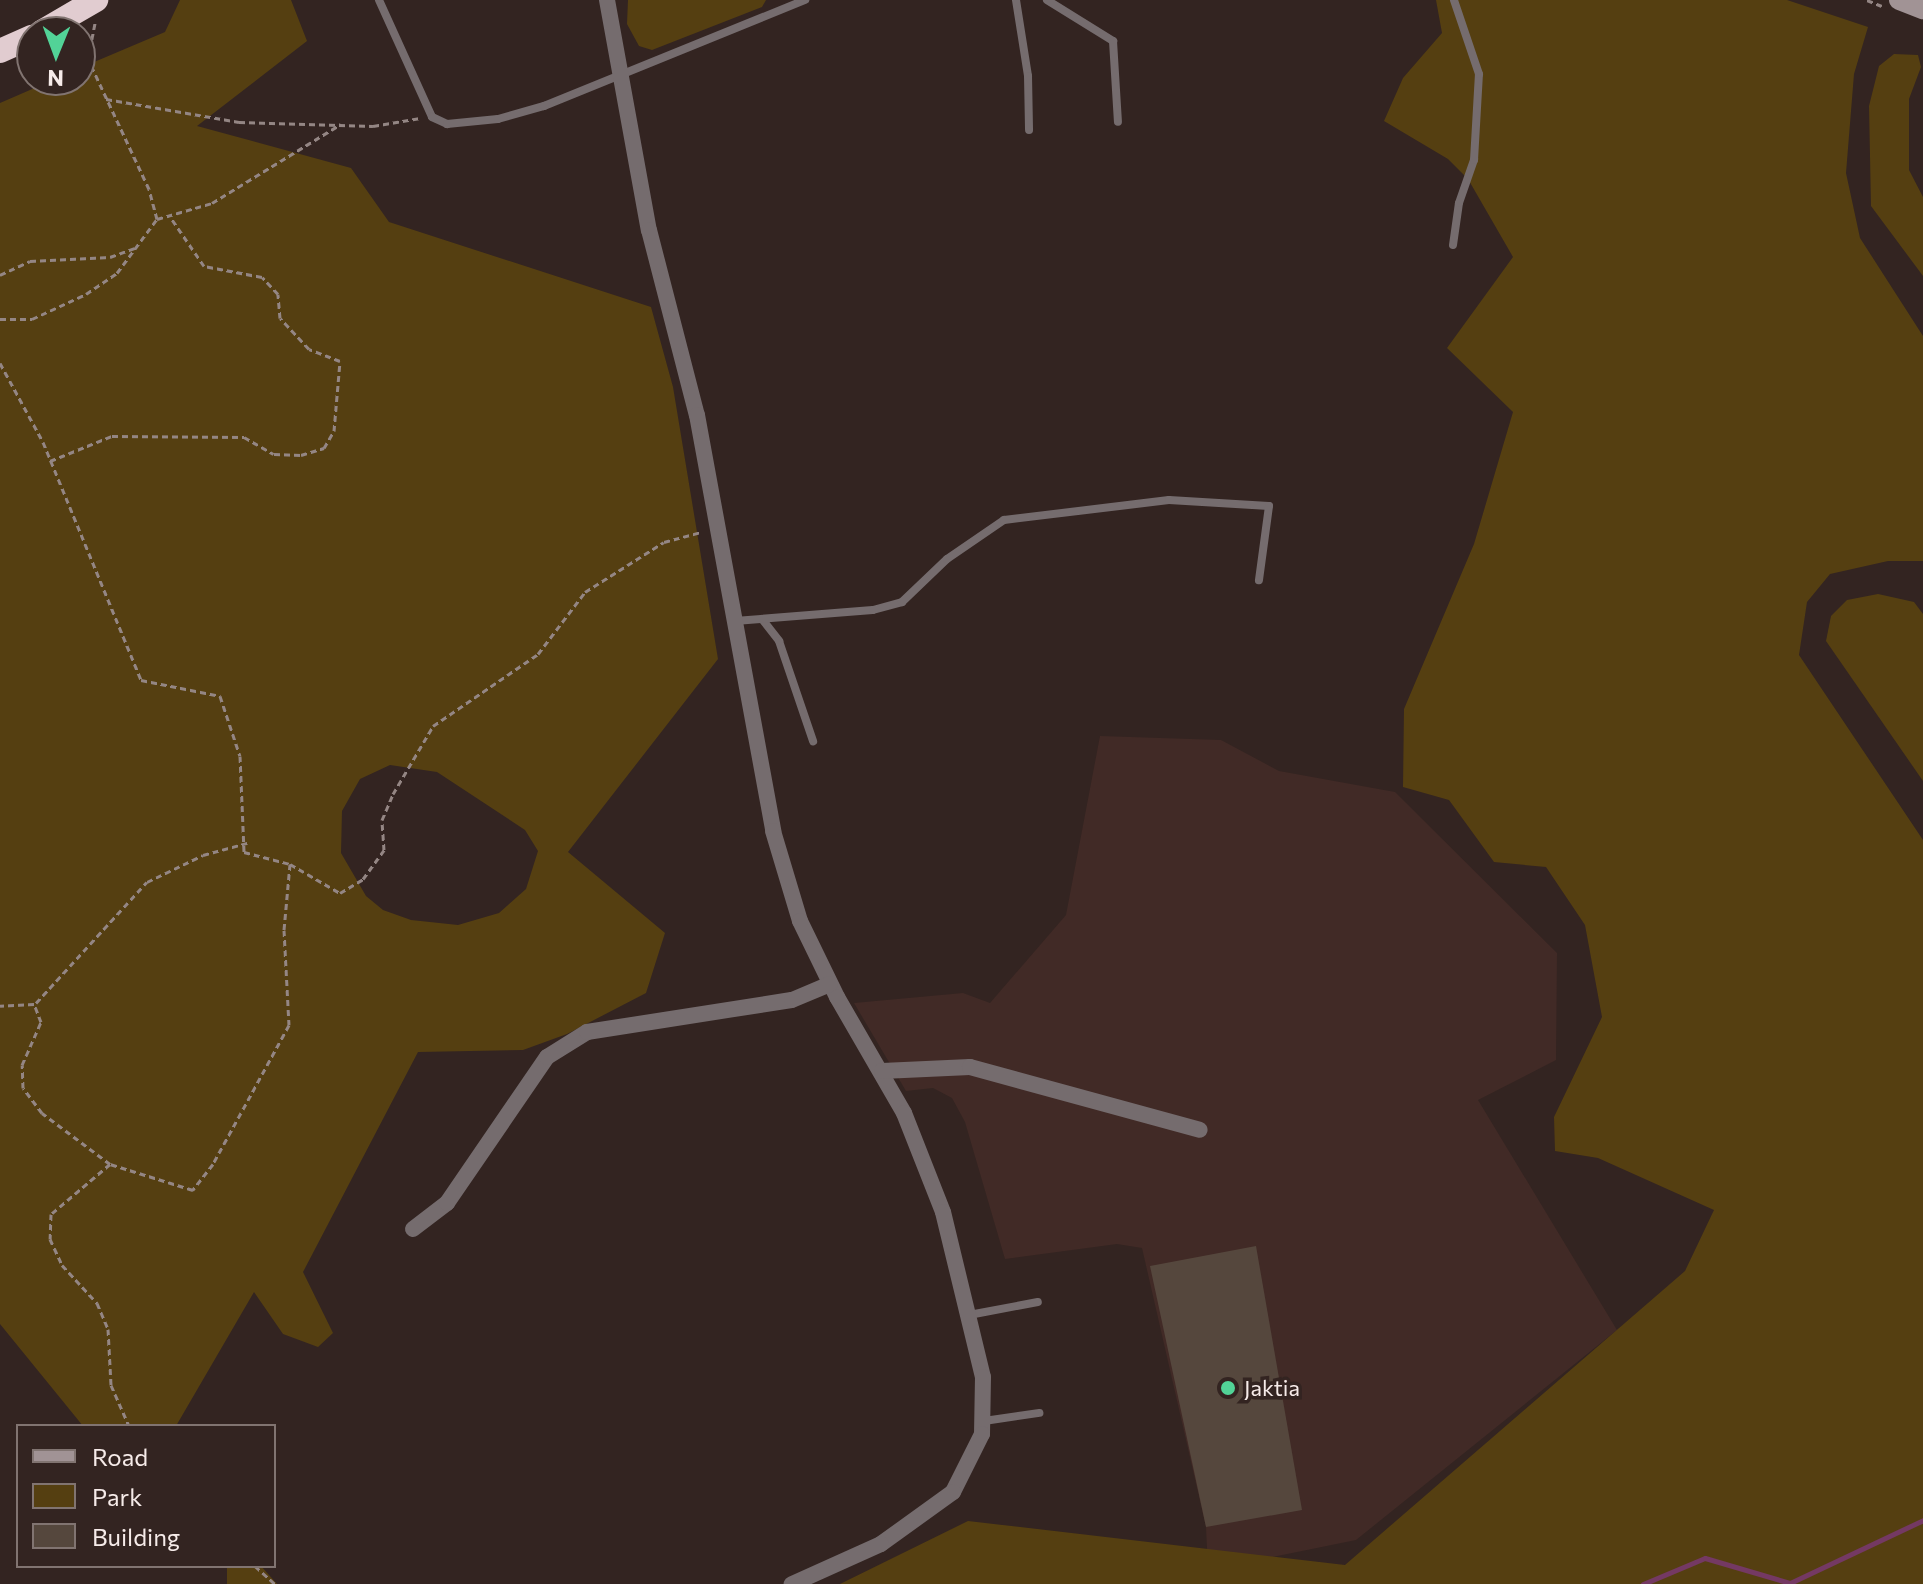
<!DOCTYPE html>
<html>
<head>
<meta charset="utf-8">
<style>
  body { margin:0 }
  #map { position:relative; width:1923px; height:1584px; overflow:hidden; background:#332421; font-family:Commissioner,sans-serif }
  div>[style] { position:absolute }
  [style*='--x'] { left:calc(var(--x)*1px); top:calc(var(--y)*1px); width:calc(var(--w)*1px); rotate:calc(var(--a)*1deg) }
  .built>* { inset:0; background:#412a26 }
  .green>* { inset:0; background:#553f11 }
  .stream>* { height:5px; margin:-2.5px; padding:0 2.5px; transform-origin:2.5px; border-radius:2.5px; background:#743963 }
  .building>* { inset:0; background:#55473d }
  .path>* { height:3px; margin-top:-1.5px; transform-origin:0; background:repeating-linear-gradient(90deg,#948684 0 6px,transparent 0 10px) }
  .lane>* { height:8px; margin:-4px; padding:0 4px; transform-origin:4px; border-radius:4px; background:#756c6e }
  .street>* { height:16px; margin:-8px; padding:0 8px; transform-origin:8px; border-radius:8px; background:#756c6e }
  .secondary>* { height:20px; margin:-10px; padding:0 10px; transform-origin:10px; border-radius:10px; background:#a19395 }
  .highway>* { height:24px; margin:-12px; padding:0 12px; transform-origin:12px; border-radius:12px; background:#e1ccd0 }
  .dots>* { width:22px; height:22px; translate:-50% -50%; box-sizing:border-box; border:4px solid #332421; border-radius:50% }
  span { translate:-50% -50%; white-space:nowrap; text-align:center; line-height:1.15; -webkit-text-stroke:7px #332421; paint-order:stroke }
  .poi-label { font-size:22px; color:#f6ebe9 }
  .left { translate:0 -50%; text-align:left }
  .legend { position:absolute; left:16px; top:1424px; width:260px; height:144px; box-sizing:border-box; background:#332421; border:2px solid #817471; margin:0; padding:10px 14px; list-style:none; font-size:24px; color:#f6ebe9 }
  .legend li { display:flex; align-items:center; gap:16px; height:40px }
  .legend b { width:40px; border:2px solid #817471 }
  .north { position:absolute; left:16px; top:16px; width:80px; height:80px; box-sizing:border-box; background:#332421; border:2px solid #817471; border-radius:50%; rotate:181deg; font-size:22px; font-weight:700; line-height:32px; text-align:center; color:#f6ebe9 }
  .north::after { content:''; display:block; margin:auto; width:28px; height:36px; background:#52d397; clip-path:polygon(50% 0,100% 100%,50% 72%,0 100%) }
</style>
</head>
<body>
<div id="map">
  <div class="built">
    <i style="clip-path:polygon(1100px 736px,1221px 740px,1279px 771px,1395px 792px,1557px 953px,1556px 1060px,1478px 1100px,1617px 1330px,1356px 1540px,1208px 1570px,1206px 1527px,1142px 1248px,1117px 1244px,1005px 1259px,965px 1122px,952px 1098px,933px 1088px,906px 1091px,854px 1003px,963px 993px,990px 1003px,1066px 915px)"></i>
  </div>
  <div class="green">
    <i style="clip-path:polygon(evenodd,180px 0,291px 0,307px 41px,197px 126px,351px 168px,389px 222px,651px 307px,673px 387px,718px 659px,568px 852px,665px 933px,646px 993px,567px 1034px,523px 1050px,418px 1052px,303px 1272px,333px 1333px,318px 1347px,283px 1334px,254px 1292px,176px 1426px,83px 1426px,0 1324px,0 103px,53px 80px,80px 80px,80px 68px,165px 32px,180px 0,390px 765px,437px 772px,525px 830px,538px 851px,526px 889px,499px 913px,458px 925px,411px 920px,383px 910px,366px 896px,341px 853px,342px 811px,360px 779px,390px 765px)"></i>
    <i style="clip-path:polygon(628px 0,766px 0,762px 7px,652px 50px,639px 46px,627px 24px)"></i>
    <i style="clip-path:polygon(1436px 0,1787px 0,1868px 27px,1854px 74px,1846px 173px,1860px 238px,1923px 336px,1923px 561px,1888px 561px,1830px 574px,1807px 602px,1799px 655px,1923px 840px,1923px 1584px,840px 1584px,968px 1521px,1345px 1565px,1685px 1271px,1714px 1210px,1598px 1158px,1555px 1151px,1554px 1117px,1602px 1017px,1585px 925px,1546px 867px,1494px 862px,1449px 800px,1403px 787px,1404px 709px,1474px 544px,1513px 412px,1447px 348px,1513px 257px,1468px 179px,1448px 159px,1384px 121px,1403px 78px,1442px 33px)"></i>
    <i style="clip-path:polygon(1894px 54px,1918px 55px,1921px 67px,1909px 99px,1909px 170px,1923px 197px,1923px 276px,1871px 206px,1869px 106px,1879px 66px)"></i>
    <i style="clip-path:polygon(1878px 594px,1914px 602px,1923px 614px,1923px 781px,1826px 641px,1831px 616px,1847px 600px)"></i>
    <i style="clip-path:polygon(227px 1566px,261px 1566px,277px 1584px,227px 1584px)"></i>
  </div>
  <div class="stream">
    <i style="--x:1643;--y:1584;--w:67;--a:-22.8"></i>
    <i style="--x:1705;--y:1558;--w:89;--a:16.4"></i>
    <i style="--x:1790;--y:1583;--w:147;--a:-25.3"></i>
  </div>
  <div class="building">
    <i style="clip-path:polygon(1256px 1246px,1302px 1510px,1206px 1527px,1150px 1266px)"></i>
  </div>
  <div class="path">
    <i style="--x:1867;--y:0;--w:16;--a:22"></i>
    <i style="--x:106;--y:99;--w:135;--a:9.8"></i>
    <i style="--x:239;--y:122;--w:134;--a:1.7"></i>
    <i style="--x:373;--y:126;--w:48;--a:-9.7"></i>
    <i style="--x:157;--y:219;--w:57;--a:-16.2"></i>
    <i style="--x:212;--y:203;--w:151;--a:-31.5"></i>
    <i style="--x:0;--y:275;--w:33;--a:-25"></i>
    <i style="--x:30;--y:261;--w:80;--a:-2.9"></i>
    <i style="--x:110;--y:257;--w:29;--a:-20"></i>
    <i style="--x:0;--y:319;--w:32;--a:0"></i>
    <i style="--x:32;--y:319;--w:60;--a:-24.8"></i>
    <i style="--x:86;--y:294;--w:37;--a:-34"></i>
    <i style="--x:117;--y:273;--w:67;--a:-53.5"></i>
    <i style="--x:157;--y:219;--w:31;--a:-105"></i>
    <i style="--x:149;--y:189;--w:144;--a:-115.1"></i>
    <i style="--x:88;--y:59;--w:37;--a:-79"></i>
    <i style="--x:0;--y:363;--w:90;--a:61.4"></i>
    <i style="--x:43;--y:442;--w:257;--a:67.6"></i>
    <i style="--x:141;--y:680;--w:81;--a:11.4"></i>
    <i style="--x:220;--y:696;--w:63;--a:71.6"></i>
    <i style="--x:240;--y:756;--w:96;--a:87.6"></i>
    <i style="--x:244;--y:852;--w:48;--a:14.6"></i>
    <i style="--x:290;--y:864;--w:66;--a:95.2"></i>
    <i style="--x:284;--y:930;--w:95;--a:87"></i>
    <i style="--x:289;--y:1025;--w:158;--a:118.7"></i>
    <i style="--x:213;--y:1164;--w:33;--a:128"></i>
    <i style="--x:193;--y:1190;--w:87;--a:-162.6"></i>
    <i style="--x:110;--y:1164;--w:85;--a:-143.1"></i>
    <i style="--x:42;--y:1113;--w:31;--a:-127"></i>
    <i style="--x:23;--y:1088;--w:23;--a:-92"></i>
    <i style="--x:22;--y:1065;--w:47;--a:-66.2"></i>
    <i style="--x:41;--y:1022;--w:19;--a:-111"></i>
    <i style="--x:34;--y:1004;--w:34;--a:177"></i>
    <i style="--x:50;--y:461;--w:67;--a:-22"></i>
    <i style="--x:112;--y:436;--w:132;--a:0.4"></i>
    <i style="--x:244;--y:437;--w:34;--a:30"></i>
    <i style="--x:274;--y:454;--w:27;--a:2"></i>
    <i style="--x:301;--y:455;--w:24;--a:-17"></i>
    <i style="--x:324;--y:448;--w:20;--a:-60"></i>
    <i style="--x:334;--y:431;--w:70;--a:-85.1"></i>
    <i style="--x:340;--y:361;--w:33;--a:-159"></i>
    <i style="--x:309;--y:349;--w:42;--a:-133.1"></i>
    <i style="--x:280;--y:318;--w:24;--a:-95"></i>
    <i style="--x:278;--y:294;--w:23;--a:-133"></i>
    <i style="--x:262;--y:277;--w:59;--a:-169.3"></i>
    <i style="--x:204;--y:266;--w:62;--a:-124.5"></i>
    <i style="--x:290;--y:864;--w:58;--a:30.1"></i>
    <i style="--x:340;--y:893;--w:27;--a:-31"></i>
    <i style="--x:363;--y:879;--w:36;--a:-54"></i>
    <i style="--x:384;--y:850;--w:30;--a:-94"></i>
    <i style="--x:382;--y:820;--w:28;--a:-67"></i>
    <i style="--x:393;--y:794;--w:79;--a:-59.5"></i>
    <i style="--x:433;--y:726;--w:127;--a:-34.4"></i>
    <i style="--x:538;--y:654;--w:78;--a:-52.8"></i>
    <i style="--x:585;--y:592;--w:93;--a:-32.3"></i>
    <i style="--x:664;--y:542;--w:38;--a:-15"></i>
    <i style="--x:36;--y:1003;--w:164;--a:-47.5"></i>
    <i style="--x:147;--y:882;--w:62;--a:-25.7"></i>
    <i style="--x:203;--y:855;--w:46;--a:-15.3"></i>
    <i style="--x:110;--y:1164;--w:77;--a:139.7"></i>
    <i style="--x:51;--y:1214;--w:25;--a:92"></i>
    <i style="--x:50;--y:1239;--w:29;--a:65"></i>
    <i style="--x:62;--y:1265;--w:52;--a:47.4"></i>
    <i style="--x:97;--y:1303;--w:28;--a:67"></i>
    <i style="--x:108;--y:1329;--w:56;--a:86.9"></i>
    <i style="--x:111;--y:1385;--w:45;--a:66.3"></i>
    <i style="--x:255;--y:1566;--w:27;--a:42"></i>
  </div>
  <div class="lane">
    <i style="--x:379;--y:0;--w:128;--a:65.6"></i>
    <i style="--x:432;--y:117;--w:17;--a:25"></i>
    <i style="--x:447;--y:124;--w:51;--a:-5.6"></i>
    <i style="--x:498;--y:119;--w:48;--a:-15.8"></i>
    <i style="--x:544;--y:106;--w:282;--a:-22.1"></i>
    <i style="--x:1016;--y:0;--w:77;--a:81"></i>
    <i style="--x:1028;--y:76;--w:54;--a:88.9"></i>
    <i style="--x:1047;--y:0;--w:78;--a:31.8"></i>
    <i style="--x:1113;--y:41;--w:81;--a:86.5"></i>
    <i style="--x:1453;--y:245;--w:42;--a:-81.9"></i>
    <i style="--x:1459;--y:203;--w:46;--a:-70.8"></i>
    <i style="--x:1474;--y:160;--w:86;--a:-86.7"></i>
    <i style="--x:1479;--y:74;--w:78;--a:-108.7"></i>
    <i style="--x:762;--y:619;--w:28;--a:52"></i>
    <i style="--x:779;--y:641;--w:106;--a:71.2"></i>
    <i style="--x:735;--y:621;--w:138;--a:-4.6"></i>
    <i style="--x:873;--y:610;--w:30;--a:-15"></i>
    <i style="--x:902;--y:602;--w:62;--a:-43.7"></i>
    <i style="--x:947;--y:559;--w:69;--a:-34.4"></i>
    <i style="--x:1004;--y:520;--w:166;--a:-6.9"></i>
    <i style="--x:1169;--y:500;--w:100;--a:3.4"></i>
    <i style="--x:1269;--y:506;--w:75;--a:97.7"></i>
    <i style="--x:969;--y:1315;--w:70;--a:-10.7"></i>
    <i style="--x:984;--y:1421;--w:56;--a:-8.3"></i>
  </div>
  <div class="street">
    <i style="--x:607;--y:0;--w:234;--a:79.7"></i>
    <i style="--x:649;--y:230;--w:191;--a:75.5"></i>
    <i style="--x:697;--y:415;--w:423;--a:79.6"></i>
    <i style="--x:773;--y:831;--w:94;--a:73.3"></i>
    <i style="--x:800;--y:921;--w:85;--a:64"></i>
    <i style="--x:837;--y:997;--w:134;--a:60"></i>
    <i style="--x:904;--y:1113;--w:106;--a:68.5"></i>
    <i style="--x:943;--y:1212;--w:170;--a:76.4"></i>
    <i style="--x:983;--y:1377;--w:57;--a:91"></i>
    <i style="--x:982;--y:1434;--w:65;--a:116.6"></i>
    <i style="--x:953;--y:1492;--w:89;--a:144.2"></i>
    <i style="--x:881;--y:1544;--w:98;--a:155.8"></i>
    <i style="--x:882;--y:1071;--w:88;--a:-2.6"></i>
    <i style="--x:970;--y:1067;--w:238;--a:15.3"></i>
    <i style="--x:413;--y:1229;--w:43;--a:-37.4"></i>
    <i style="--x:447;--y:1203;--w:177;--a:-55.6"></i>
    <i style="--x:547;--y:1057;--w:47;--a:-32"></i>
    <i style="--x:587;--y:1032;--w:207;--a:-8.9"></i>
    <i style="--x:792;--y:1000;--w:41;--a:-22.8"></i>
  </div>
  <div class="secondary">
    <i style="--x:1899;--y:0;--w:26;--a:21"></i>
  </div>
  <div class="highway">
    <i style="--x:41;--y:32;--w:64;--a:-30.2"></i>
    <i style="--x:0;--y:51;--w:35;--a:-24"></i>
  </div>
  <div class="dots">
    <i style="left:1228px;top:1388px;background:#52d397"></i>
  </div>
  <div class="poi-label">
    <span class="left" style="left:1244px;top:1388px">Jaktia</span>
  </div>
  <ul class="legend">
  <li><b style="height:10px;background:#a19395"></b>Road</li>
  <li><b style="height:22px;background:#553f11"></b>Park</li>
  <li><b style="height:22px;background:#55473d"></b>Building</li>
  </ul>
  <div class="north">N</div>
</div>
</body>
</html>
